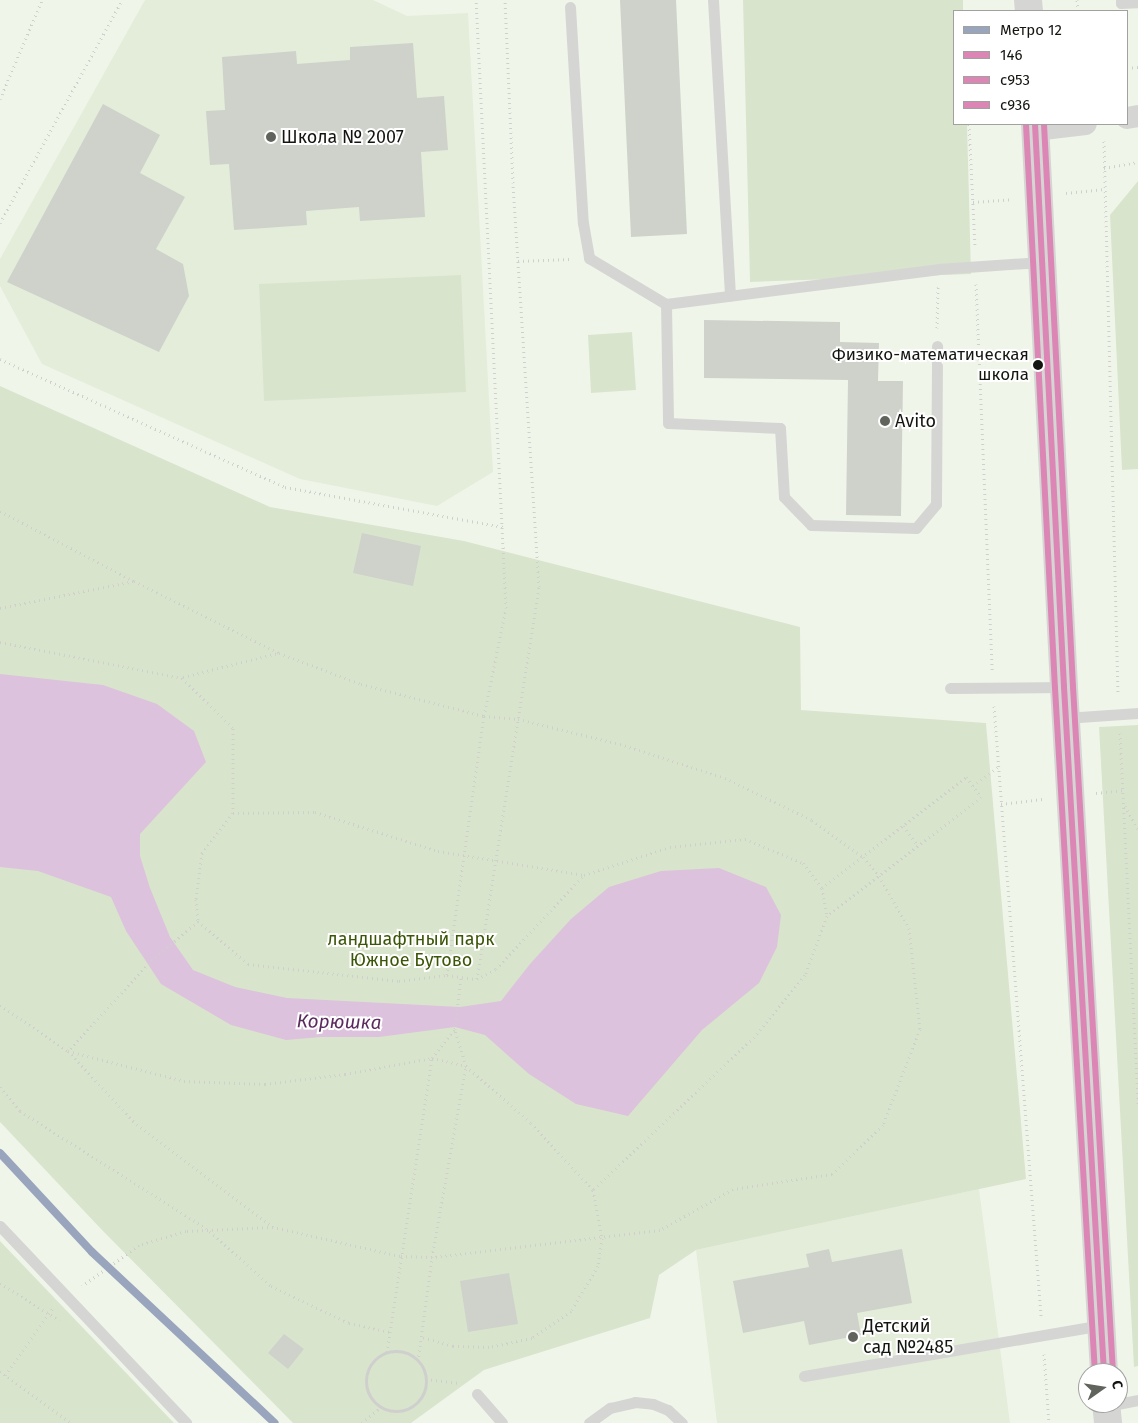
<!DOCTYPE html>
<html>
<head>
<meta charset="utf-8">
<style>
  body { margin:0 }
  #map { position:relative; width:1138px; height:1423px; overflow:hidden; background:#f0f5ea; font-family:"Fira Sans",sans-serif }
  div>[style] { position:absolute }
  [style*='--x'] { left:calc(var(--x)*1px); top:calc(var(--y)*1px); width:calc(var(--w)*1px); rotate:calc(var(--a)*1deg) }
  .built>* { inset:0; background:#e4edda }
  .green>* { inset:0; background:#d9e4cd }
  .water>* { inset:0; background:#dcc2dc }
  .building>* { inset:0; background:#ced2ca }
  .path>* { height:3px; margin-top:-1.5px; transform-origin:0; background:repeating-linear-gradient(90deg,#cfd0cd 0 1px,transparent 0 5px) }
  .path>.ring { margin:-1.5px; padding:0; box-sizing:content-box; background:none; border:3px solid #cfd0cd; border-radius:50% }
  .service>* { height:11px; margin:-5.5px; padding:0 5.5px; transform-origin:5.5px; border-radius:5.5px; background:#d5d6d4 }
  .minor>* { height:22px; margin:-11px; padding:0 11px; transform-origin:11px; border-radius:11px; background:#d5d6d4 }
  .tertiary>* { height:28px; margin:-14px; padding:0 14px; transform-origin:14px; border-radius:14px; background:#d5d6d4 }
  .bus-1>* { height:6px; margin:-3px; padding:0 3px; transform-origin:3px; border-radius:3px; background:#dc86b5 }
  .bus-2>* { height:6px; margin:-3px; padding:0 3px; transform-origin:3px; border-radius:3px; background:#dc86b5 }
  .bus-3>* { height:6px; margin:-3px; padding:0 3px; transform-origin:3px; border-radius:3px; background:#dc86b5 }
  .metro-1>* { height:8px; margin:-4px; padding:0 4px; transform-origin:4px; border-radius:4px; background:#99a4bd }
  .dots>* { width:14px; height:14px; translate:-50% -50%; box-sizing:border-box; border:2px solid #fff; border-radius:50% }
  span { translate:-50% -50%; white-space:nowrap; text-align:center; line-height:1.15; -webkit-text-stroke:4px #fff; paint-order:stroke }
  .bus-label { font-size:17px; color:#131610 }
  .right { translate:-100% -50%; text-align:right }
  .poi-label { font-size:18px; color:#131610 }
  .left { translate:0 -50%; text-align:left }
  .park-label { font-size:18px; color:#3c5608 }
  .water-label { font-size:19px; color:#5b2b5f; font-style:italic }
  .legend { position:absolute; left:953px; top:10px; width:175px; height:115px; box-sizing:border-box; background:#fff; border:1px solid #a1a29f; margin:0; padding:6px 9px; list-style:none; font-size:15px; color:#131610 }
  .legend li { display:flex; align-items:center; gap:10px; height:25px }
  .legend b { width:25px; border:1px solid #a1a29f }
  .north { position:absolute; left:1078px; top:1363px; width:50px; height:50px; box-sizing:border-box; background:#fff; border:1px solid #a1a29f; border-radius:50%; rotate:77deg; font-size:14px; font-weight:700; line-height:20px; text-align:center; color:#131610 }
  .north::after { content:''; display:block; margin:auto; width:18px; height:22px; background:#60645c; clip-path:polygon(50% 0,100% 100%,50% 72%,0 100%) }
</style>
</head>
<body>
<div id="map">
  <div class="built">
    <i style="clip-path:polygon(145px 0,373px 0,407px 16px,468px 13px,493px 472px,437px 506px,300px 479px,42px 364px,0 286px,0 259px)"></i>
    <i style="clip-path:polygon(979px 1189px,1010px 1423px,717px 1423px,696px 1250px)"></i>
  </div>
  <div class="green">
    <i style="clip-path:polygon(743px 0,963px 0,963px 11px,954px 11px,954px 124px,967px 124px,971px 274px,750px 282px)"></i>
    <i style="clip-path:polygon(1138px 181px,1138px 469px,1122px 470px,1110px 215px)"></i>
    <i style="clip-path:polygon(461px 275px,466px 392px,264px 401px,259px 284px)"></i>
    <i style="clip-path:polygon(632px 332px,636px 390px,591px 393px,588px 335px)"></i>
    <i style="clip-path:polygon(0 386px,270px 507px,464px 541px,800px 627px,801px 710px,986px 723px,1026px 1179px,696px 1250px,659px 1275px,650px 1318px,484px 1370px,411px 1423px,293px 1423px,101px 1229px,0 1122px)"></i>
    <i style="clip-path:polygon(1138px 725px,1138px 1366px,1134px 1367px,1099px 727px)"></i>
    <i style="clip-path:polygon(0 1241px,174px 1423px,0 1423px)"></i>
  </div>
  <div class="water">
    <i style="clip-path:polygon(0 674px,103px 685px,157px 704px,194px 731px,206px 762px,140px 834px,140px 856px,150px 888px,170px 937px,193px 970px,235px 987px,287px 998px,460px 1007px,501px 1001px,530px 964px,571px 919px,609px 887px,661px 871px,719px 868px,766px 887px,781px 915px,777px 947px,759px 983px,702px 1030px,628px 1116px,576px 1104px,529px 1074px,485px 1035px,455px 1027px,379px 1037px,321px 1037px,286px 1040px,231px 1025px,161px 984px,126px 931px,111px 897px,38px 871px,0 867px)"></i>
  </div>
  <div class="building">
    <i style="clip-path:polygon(620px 0,676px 0,687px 234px,631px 237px)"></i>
    <i style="clip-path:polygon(413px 43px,417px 98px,444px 96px,448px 150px,421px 152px,425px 217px,360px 221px,359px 207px,306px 211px,307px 225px,234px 230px,229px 164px,210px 165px,206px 111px,225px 110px,222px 57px,296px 51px,297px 64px,350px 60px,350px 47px)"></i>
    <i style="clip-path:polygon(103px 104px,160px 135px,140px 173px,185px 197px,156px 249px,183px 264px,189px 296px,159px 352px,7px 282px)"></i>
    <i style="clip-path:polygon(704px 320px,840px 322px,840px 342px,879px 343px,878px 381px,903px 381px,901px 516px,846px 515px,848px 380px,704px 378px)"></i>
    <i style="clip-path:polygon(362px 533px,421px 546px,413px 586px,353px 573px)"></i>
    <i style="clip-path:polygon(829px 1249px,832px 1262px,902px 1249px,912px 1303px,857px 1313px,861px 1335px,809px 1345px,804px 1321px,743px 1333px,733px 1281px,809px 1267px,806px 1254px)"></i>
    <i style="clip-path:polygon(509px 1273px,518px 1324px,468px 1332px,460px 1281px)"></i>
    <i style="clip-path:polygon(284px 1334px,304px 1349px,288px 1369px,268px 1353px)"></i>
  </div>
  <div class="path">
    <i style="--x:1077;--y:0;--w:11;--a:85"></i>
    <i style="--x:1127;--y:68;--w:11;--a:-5"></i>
    <i style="--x:0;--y:99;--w:108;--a:-67"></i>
    <i style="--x:969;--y:124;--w:124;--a:87.2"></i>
    <i style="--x:1104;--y:141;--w:554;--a:88.55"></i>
    <i style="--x:1104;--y:168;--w:35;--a:-10"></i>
    <i style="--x:1066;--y:193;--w:39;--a:-6"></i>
    <i style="--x:973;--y:202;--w:39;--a:-4"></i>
    <i style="--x:0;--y:223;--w:254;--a:-61.3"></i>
    <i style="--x:518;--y:261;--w:53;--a:-2.2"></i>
    <i style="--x:976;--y:284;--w:386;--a:87.6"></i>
    <i style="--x:937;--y:328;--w:41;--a:-88.6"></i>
    <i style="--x:0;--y:359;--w:312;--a:24.2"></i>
    <i style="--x:285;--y:487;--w:222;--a:10.4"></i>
    <i style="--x:0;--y:511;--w:151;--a:27.6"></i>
    <i style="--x:134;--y:581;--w:162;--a:26.4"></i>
    <i style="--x:279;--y:653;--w:88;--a:20.7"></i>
    <i style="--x:361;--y:684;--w:127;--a:14.6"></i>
    <i style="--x:484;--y:716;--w:34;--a:5"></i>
    <i style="--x:518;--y:719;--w:105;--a:13.8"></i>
    <i style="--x:620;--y:744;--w:110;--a:17.9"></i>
    <i style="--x:725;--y:778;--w:97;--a:25.8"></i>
    <i style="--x:812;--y:820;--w:63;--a:36"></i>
    <i style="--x:863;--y:857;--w:25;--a:50"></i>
    <i style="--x:879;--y:876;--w:60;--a:60"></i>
    <i style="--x:909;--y:928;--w:102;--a:83.8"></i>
    <i style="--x:920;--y:1029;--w:103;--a:111.1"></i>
    <i style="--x:883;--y:1125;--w:71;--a:136.1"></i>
    <i style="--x:832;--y:1174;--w:100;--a:171.4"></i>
    <i style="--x:733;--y:1189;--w:84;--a:150.7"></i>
    <i style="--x:660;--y:1230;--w:230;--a:173.2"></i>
    <i style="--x:432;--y:1257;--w:32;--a:-178"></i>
    <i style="--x:400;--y:1256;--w:130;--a:-167.1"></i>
    <i style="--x:273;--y:1227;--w:87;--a:177.4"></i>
    <i style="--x:186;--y:1231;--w:49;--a:163.4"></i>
    <i style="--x:139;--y:1245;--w:70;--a:144.3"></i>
    <i style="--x:0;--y:608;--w:137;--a:-11.4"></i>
    <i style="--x:0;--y:642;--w:186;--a:11.2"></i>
    <i style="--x:182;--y:678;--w:71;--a:44.4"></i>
    <i style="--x:233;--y:728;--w:85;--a:90"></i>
    <i style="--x:233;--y:813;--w:82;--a:-0.7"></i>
    <i style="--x:315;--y:812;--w:129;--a:17.6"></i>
    <i style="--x:438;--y:851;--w:148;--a:9.3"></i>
    <i style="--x:584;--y:875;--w:90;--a:-18"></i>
    <i style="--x:670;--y:847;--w:75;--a:-6.1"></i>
    <i style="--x:745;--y:839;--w:63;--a:22.5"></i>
    <i style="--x:803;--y:863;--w:31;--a:53"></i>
    <i style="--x:822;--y:888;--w:28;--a:80"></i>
    <i style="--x:827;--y:916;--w:63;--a:110.4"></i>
    <i style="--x:805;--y:975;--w:80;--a:129.4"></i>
    <i style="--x:754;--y:1037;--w:222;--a:136.5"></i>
    <i style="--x:593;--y:1190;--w:49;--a:79.4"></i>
    <i style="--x:602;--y:1238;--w:28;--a:98"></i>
    <i style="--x:598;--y:1266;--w:52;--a:121"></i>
    <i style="--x:571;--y:1311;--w:47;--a:145.3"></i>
    <i style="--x:532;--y:1338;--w:44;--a:168.2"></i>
    <i style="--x:489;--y:1347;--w:36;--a:-178"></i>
    <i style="--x:453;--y:1346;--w:32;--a:-164"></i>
    <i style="--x:183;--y:677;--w:98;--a:-14.2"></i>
    <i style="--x:994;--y:706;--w:612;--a:85.59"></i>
    <i style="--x:1120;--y:733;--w:374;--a:87.2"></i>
    <i style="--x:973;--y:786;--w:31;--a:-37"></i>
    <i style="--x:1096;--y:793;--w:27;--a:-6"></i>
    <i style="--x:1001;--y:804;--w:42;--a:-6.8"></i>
    <i style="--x:1125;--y:806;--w:26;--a:61"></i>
    <i style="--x:233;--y:813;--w:51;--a:127.8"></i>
    <i style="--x:202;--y:853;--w:46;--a:97.4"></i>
    <i style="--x:196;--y:899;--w:22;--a:85"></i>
    <i style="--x:198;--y:921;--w:65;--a:139.4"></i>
    <i style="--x:149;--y:963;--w:120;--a:132.6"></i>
    <i style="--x:68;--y:1051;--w:120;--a:14.5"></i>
    <i style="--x:184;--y:1081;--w:81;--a:2.1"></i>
    <i style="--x:265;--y:1084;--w:81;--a:-7.1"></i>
    <i style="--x:345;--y:1074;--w:88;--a:-10.4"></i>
    <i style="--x:432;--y:1058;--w:35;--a:13"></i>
    <i style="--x:466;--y:1066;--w:86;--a:41.2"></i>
    <i style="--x:531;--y:1123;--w:91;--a:47.2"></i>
    <i style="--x:903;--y:826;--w:25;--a:53"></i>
    <i style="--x:822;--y:888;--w:182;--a:-37.6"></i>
    <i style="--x:966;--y:777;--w:25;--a:53"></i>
    <i style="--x:981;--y:797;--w:195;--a:142.3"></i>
    <i style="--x:198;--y:921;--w:66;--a:40.7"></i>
    <i style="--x:248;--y:964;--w:152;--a:6.4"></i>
    <i style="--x:399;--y:981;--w:48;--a:-7.1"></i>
    <i style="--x:447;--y:975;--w:30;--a:8"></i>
    <i style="--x:477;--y:979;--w:21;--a:-28"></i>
    <i style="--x:496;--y:969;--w:127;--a:-46.9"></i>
    <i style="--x:447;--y:975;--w:262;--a:-81.9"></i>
    <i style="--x:484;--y:716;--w:110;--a:-78.5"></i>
    <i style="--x:506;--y:608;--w:609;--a:-92.82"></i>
    <i style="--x:477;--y:979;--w:397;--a:-81"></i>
    <i style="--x:539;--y:587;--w:405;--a:-93.7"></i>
    <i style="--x:513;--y:183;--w:183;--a:-92.5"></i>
    <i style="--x:0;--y:1005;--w:82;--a:34.1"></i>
    <i style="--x:68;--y:1051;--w:96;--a:47.1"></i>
    <i style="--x:133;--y:1121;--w:176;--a:37.1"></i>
    <i style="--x:0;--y:1087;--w:31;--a:50"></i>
    <i style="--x:20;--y:1111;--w:220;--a:32.2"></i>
    <i style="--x:206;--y:1228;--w:87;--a:41.7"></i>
    <i style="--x:271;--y:1286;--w:86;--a:25.4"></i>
    <i style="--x:349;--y:1323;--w:42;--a:12.4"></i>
    <i style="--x:0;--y:1283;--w:70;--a:32.1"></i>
    <i class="ring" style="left:366px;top:1351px;width:57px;height:57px"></i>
    <i style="--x:387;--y:1352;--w:297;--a:-81.3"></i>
    <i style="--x:432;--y:1058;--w:36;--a:-52"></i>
    <i style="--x:1044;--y:1354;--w:69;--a:85.9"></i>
    <i style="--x:418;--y:1361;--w:105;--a:-82.3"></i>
    <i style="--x:432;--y:1257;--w:194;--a:-79.9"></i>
    <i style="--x:466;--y:1066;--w:39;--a:-107"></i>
    <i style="--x:455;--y:1029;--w:52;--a:-83.4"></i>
    <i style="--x:0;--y:1371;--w:88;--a:36.2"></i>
    <i style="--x:5;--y:1375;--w:82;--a:-54.4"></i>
    <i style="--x:426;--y:1379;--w:35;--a:7"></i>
    <i style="--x:362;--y:1423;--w:25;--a:-40"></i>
  </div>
  <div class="service">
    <i style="--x:713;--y:0;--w:296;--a:86.7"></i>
    <i style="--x:1121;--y:0;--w:3;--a:90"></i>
    <i style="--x:1121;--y:3;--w:17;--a:-3"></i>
    <i style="--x:570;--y:7;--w:216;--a:86.6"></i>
    <i style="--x:583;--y:223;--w:36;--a:80"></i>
    <i style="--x:589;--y:258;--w:90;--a:30.9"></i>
    <i style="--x:666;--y:304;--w:274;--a:-7.3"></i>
    <i style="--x:938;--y:269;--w:104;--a:-3.9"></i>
    <i style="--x:666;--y:304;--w:119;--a:89"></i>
    <i style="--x:668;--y:423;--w:112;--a:2.6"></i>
    <i style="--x:780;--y:428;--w:69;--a:86.7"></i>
    <i style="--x:784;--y:497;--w:39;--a:46"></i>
    <i style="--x:811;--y:525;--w:105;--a:1.6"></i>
    <i style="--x:916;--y:528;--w:31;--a:-50"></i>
    <i style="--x:936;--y:504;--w:158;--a:-89.6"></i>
    <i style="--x:950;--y:688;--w:114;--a:-0.5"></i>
    <i style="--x:1065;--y:718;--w:73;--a:-3.9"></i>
    <i style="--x:0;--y:1226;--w:271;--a:46.6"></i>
    <i style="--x:804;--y:1376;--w:301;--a:-9.7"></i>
    <i style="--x:477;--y:1394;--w:38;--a:49"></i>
    <i style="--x:1107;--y:1406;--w:32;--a:-11"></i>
    <i style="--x:589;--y:1423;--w:26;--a:-36"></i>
    <i style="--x:610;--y:1408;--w:26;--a:-13"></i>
    <i style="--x:635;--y:1402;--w:18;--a:6"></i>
    <i style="--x:653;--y:1404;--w:16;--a:22"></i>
    <i style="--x:668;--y:1410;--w:19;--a:43"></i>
  </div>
  <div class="minor">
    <i style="--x:1127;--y:118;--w:11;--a:-10"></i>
    <i style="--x:1035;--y:130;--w:51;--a:-6.7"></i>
  </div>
  <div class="tertiary">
    <i style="--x:1028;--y:0;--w:11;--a:85"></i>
    <i style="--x:1035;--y:124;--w:564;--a:87.05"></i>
    <i style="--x:1064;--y:687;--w:687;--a:86.66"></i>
    <i style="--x:1106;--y:1403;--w:20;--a:84"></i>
  </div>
  <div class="bus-1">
    <i style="--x:1035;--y:124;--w:564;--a:87.05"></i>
    <i style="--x:1064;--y:687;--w:687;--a:86.66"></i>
  </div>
  <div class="bus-2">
    <i style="--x:1026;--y:124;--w:565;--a:87.06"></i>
    <i style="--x:1055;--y:688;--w:686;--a:86.66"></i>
  </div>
  <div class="bus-3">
    <i style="--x:1044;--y:124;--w:564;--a:87.05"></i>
    <i style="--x:1073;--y:687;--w:686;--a:86.66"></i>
  </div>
  <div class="metro-1">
    <i style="--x:0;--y:1153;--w:135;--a:47.1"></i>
    <i style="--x:92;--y:1252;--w:250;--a:43.1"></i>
  </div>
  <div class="dots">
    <i style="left:271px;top:137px;background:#60645c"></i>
    <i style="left:1038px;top:365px;background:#131610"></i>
    <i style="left:885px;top:421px;background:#60645c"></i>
    <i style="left:853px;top:1337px;background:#60645c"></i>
  </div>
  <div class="bus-label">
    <span class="right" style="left:1029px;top:365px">Физико-математическая<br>школа</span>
  </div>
  <div class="poi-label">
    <span class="left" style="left:281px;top:137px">Школа № 2007</span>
    <span class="left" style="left:895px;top:421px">Avito</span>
    <span class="left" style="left:863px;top:1337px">Детский<br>сад №2485</span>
  </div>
  <div class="park-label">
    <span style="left:411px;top:950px">ландшафтный парк<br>Южное Бутово</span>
  </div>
  <div class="water-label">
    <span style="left:339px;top:1022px;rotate:1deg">Корюшка</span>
  </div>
  <ul class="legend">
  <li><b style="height:6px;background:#99a4bd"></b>Метро 12</li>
  <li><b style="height:6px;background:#dc86b5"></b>146</li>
  <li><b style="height:6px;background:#dc86b5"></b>с953</li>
  <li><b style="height:6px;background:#dc86b5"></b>с936</li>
  </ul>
  <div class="north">С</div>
</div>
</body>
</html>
